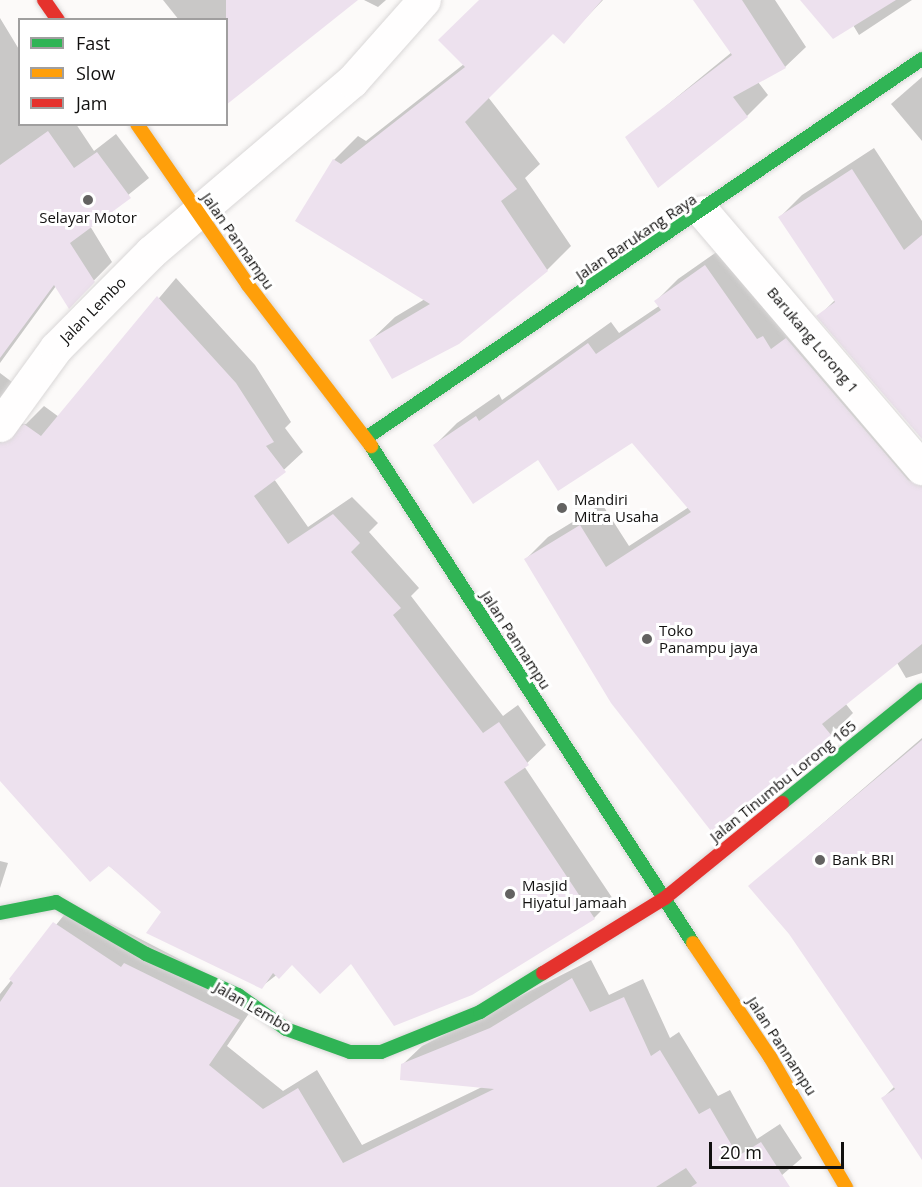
<!DOCTYPE html>
<html>
<head>
<meta charset="utf-8">
<style>
  body { margin:0 }
  #map { position:relative; width:922px; height:1187px; overflow:hidden; background:#fcfaf9; font-family:"Open Sans",sans-serif }
  div>[style] { position:absolute }
  [style*='--x'] { left:calc(var(--x)*1px); top:calc(var(--y)*1px); width:calc(var(--w)*1px); rotate:calc(var(--a)*1deg) }
  .shadow>* { inset:0; background:#0003 }
  .building>* { inset:0; background:#ede1ee }
  .roads { filter:drop-shadow(0 0 2px #d9d7d7) drop-shadow(0 0 2px #d9d7d7) }
  .street>* { height:33px; margin:-16.5px; padding:0 16.5px; transform-origin:16.5px; border-radius:16.5px; background:#fffefe }
  .fast>* { height:14px; margin:-7px; padding:0 7px; transform-origin:7px; border-radius:7px; background:#30b455 }
  .slow>* { height:14px; margin:-7px; padding:0 7px; transform-origin:7px; border-radius:7px; background:#ff9f0a }
  .jam>* { height:14px; margin:-7px; padding:0 7px; transform-origin:7px; border-radius:7px; background:#e5322d }
  .dots>* { width:16px; height:16px; translate:-50% -50%; box-sizing:border-box; border:3px solid #fff; border-radius:50% }
  span { translate:-50% -50%; white-space:nowrap; text-align:center; line-height:1.15; -webkit-text-stroke:6px #fff; paint-order:stroke }
  .poi-label { font-size:15px; color:#11100f }
  .left { translate:0 -50%; text-align:left }
  .street-label { font-size:15px; color:#11100f }
  .legend { position:absolute; left:18px; top:18px; width:210px; height:108px; box-sizing:border-box; background:#fff; border:2px solid #a09f9f; margin:0; padding:8px 10px; list-style:none; font-size:18px; color:#11100f }
  .legend li { display:flex; align-items:center; gap:12px; height:30px }
  .legend b { width:30px; border:2px solid #a09f9f }
  .scale { position:absolute; left:709px; top:1142px; width:135px; height:27px; box-sizing:border-box; border:3px solid #11100f; border-top:0; padding-left:8px; font-size:18px; line-height:21px; white-space:nowrap; color:#11100f; -webkit-text-stroke:4px #fff; paint-order:stroke }
</style>
</head>
<body>
<div id="map">
  <div class="shadow">
    <i style="clip-path:polygon(163px 0,356px 0,226px 20px,179px 20px)"></i>
    <i style="clip-path:polygon(364px 0,386px 0,378px 7px)"></i>
    <i style="clip-path:polygon(481px 0,603px 0,564px 41px,553px 32px,488px 97px,540px 164px,525px 178px,571px 246px,547px 270px,370px 341px,395px 317px,425px 299px,334px 160px,358px 136px,366px 141px,464px 64px)"></i>
    <i style="clip-path:polygon(695px 0,775px 0,806px 47px,785px 67px,758px 82px,768px 95px,747px 116px,659px 186px,627px 138px,732px 52px)"></i>
    <i style="clip-path:polygon(802px 0,912px 0,859px 35px,853px 25px)"></i>
    <i style="clip-path:polygon(0 18px,20px 51px,20px 124px,76px 124px,94px 151px,116px 134px,149px 178px,90px 226px,112px 262px,69px 306px,56px 286px,0 363px)"></i>
    <i style="clip-path:polygon(922px 77px,922px 141px,891px 104px)"></i>
    <i style="clip-path:polygon(874px 148px,922px 221px,922px 437px,819px 316px,835px 300px,780px 217px,802px 195px)"></i>
    <i style="clip-path:polygon(728px 244px,922px 449px,922px 673px,906px 678px,896px 661px,845px 703px,853px 713px,831px 735px,526px 559px,548px 537px,602px 504px,629px 546px,689px 507px,632px 441px,538px 458px,435px 445px,457px 423px,499px 394px,502px 400px,611px 322px,619px 333px,659px 306px,656px 301px,678px 279px)"></i>
    <i style="clip-path:polygon(176px 278px,255px 365px,291px 422px,285px 428px,303px 452px,274px 479px,308px 527px,352px 497px,378px 523px,369px 532px,419px 588px,411px 596px,503px 716px,518px 705px,546px 745px,524px 766px,613px 899px,594px 918px,352px 962px,292px 963px,261px 987px,0 779px,0 405px,8px 422px,26px 424px,44px 406px,59px 417px)"></i>
    <i style="clip-path:polygon(0 373px,12px 382px,0 402px)"></i>
    <i style="clip-path:polygon(922px 738px,922px 1147px,883px 1098px,895px 1086px,790px 933px,750px 886px)"></i>
    <i style="clip-path:polygon(0 861px,8px 863px,0 888px)"></i>
    <i style="clip-path:polygon(73px 904px,258px 1000px,227px 1046px,283px 1091px,317px 1070px,362px 1145px,482px 1087px,402px 1065px,422px 1046px,591px 960px,609px 995px,643px 979px,670px 1038px,679px 1032px,718px 1096px,730px 1090px,757px 1139px,780px 1124px,802px 1158px,768px 1187px,5px 1187px,0 1183px,0 994px)"></i>
  </div>
  <div class="building">
    <i style="clip-path:polygon(226px 0,358px 0,226px 105px)"></i>
    <i style="clip-path:polygon(479px 0,602px 0,564px 44px,553px 34px,465px 122px,517px 189px,501px 201px,548px 271px,459px 344px,392px 379px,369px 340px,430px 304px,295px 221px,333px 159px,341px 164px,465px 67px,438px 40px)"></i>
    <i style="clip-path:polygon(693px 0,742px 0,786px 68px,733px 97px,748px 117px,658px 188px,625px 137px,732px 55px)"></i>
    <i style="clip-path:polygon(800px 0,896px 0,833px 39px)"></i>
    <i style="clip-path:polygon(48px 131px,74px 168px,97px 152px,131px 198px,70px 243px,95px 282px,69px 309px,54px 285px,0 358px,0 165px)"></i>
    <i style="clip-path:polygon(852px 169px,904px 250px,922px 235px,922px 439px,816px 316px,835px 302px,778px 217px)"></i>
    <i style="clip-path:polygon(705px 265px,757px 339px,763px 336px,771px 349px,786px 338px,908px 480px,922px 486px,922px 644px,822px 724px,832px 736px,711px 831px,611px 703px,524px 559px,580px 525px,606px 567px,691px 512px,632px 443px,558px 491px,538px 460px,473px 504px,433px 445px,476px 416px,479px 421px,588px 343px,596px 354px,661px 310px,654px 301px)"></i>
    <i style="clip-path:polygon(157px 296px,236px 383px,274px 442px,266px 446px,286px 472px,254px 496px,288px 544px,333px 514px,360px 543px,351px 552px,401px 608px,393px 615px,483px 733px,499px 722px,529px 765px,504px 782px,595px 919px,472px 995px,394px 1026px,351px 964px,320px 994px,292px 965px,279px 979px,273px 973px,262px 989px,146px 933px,161px 912px,109px 866px,90px 882px,0 781px,0 443px,24px 424px,41px 436px)"></i>
    <i style="clip-path:polygon(922px 740px,922px 1160px,881px 1098px,895px 1089px,789px 934px,748px 886px)"></i>
    <i style="clip-path:polygon(53px 922px,121px 967px,124px 963px,240px 1020px,209px 1065px,263px 1109px,298px 1088px,343px 1163px,494px 1089px,400px 1080px,401px 1064px,490px 1028px,572px 978px,590px 1012px,624px 997px,651px 1056px,660px 1050px,699px 1114px,710px 1108px,738px 1156px,761px 1142px,790px 1187px,691px 1187px,697px 1183px,686px 1168px,656px 1187px,0 1187px,0 1002px,13px 983px,9px 979px)"></i>
  </div>
  <div class="roads">
    <div class="street">
      <i style="--x:703;--y:212;--w:337;--a:49.5"></i>
      <i style="--x:0;--y:425;--w:95;--a:-54"></i>
      <i style="--x:56;--y:348;--w:135;--a:-45.3"></i>
      <i style="--x:151;--y:252;--w:264;--a:-40.4"></i>
      <i style="--x:352;--y:81;--w:108;--a:-48.4"></i>
    </div>
    <div class="fast">
      <i style="--x:366;--y:438;--w:673;--a:-34.28"></i>
      <i style="--x:371;--y:446;--w:592;--a:57.06"></i>
      <i style="--x:782;--y:803;--w:180;--a:-38.9"></i>
      <i style="--x:0;--y:913;--w:57;--a:-11.1"></i>
      <i style="--x:56;--y:902;--w:104;--a:30"></i>
      <i style="--x:146;--y:954;--w:101;--a:24"></i>
      <i style="--x:238;--y:995;--w:59;--a:35.3"></i>
      <i style="--x:286;--y:1029;--w:68;--a:19.8"></i>
      <i style="--x:350;--y:1052;--w:31;--a:0"></i>
      <i style="--x:381;--y:1052;--w:107;--a:-22"></i>
      <i style="--x:480;--y:1012;--w:74;--a:-31.8"></i>
    </div>
    <div class="slow">
      <i style="--x:137;--y:124;--w:196;--a:55.4"></i>
      <i style="--x:248;--y:285;--w:203;--a:52.6"></i>
      <i style="--x:693;--y:943;--w:138;--a:56"></i>
      <i style="--x:770;--y:1057;--w:151;--a:59.7"></i>
    </div>
    <div class="jam">
      <i style="--x:44;--y:0;--w:24;--a:55"></i>
      <i style="--x:543;--y:973;--w:143;--a:-31.6"></i>
      <i style="--x:665;--y:898;--w:151;--a:-39.1"></i>
    </div>
  </div>
  <div class="dots">
    <i style="left:88px;top:200px;background:#636261"></i>
    <i style="left:562px;top:508px;background:#636261"></i>
    <i style="left:647px;top:639px;background:#636261"></i>
    <i style="left:820px;top:860px;background:#636261"></i>
    <i style="left:510px;top:894px;background:#636261"></i>
  </div>
  <div class="poi-label">
    <span style="left:88px;top:218px">Selayar Motor</span>
    <span class="left" style="left:574px;top:508px">Mandiri<br>Mitra Usaha</span>
    <span class="left" style="left:659px;top:639px">Toko<br>Panampu jaya</span>
    <span class="left" style="left:832px;top:860px">Bank BRI</span>
    <span class="left" style="left:522px;top:894px">Masjid<br>Hiyatul Jamaah</span>
  </div>
  <div class="street-label">
    <span style="left:636px;top:237px;rotate:-34deg">Jalan Barukang Raya</span>
    <span style="left:238px;top:241px;rotate:55deg">Jalan Pannampu</span>
    <span style="left:93px;top:310px;rotate:-45deg">Jalan Lembo</span>
    <span style="left:813px;top:340px;rotate:50deg">Barukang Lorong 1</span>
    <span style="left:516px;top:640px;rotate:57deg">Jalan Pannampu</span>
    <span style="left:783px;top:781px;rotate:-39deg">Jalan Tinumbu Lorong 165</span>
    <span style="left:253px;top:1007px;rotate:30deg">Jalan Lembo</span>
    <span style="left:782px;top:1046px;rotate:57deg">Jalan Pannampu</span>
  </div>
  <ul class="legend">
  <li><b style="height:8px;background:#30b455"></b>Fast</li>
  <li><b style="height:8px;background:#ff9f0a"></b>Slow</li>
  <li><b style="height:8px;background:#e5322d"></b>Jam</li>
  </ul>
  <div class="scale">20 m</div>
</div>
</body>
</html>
